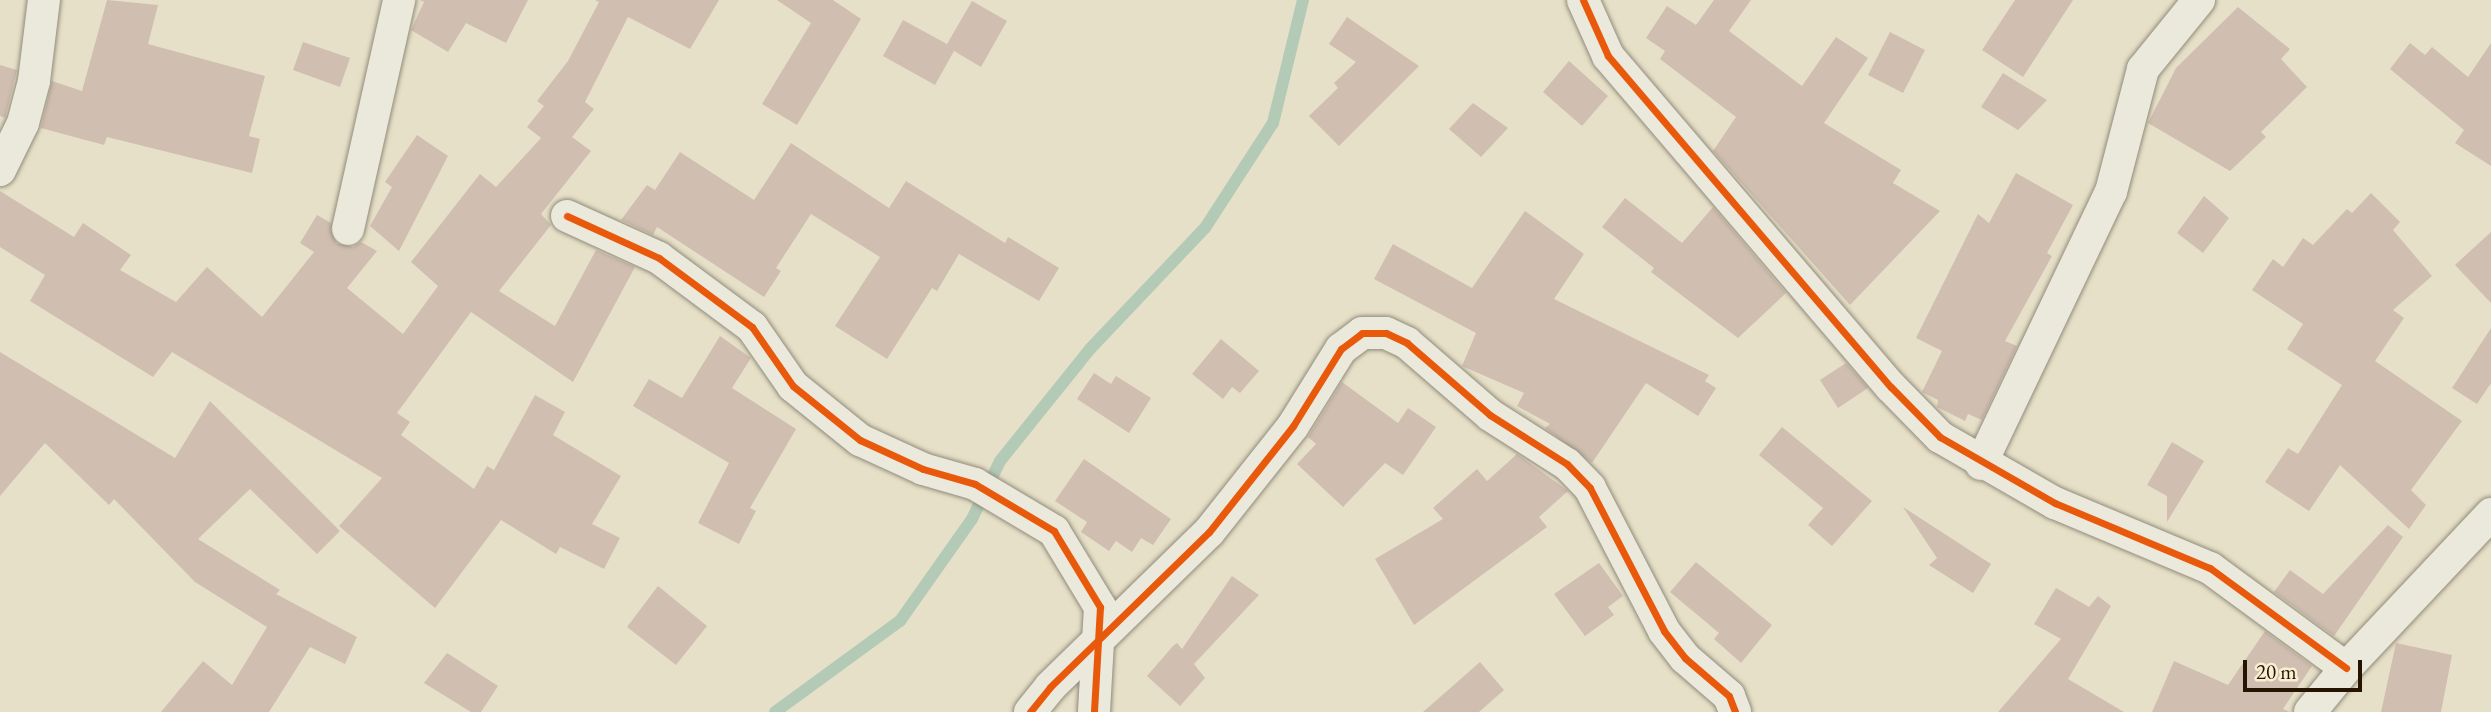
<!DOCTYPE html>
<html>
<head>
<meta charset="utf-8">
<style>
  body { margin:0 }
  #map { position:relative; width:2491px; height:712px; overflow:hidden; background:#e7e0c8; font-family:"EB Garamond",serif }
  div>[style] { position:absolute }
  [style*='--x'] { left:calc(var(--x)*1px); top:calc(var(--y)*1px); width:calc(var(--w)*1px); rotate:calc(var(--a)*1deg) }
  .stream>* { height:12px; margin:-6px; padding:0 6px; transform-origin:6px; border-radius:6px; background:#b2cab6 }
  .building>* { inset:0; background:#d0beb1 }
  .roads { filter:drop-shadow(0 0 2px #918b7b) drop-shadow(0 0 2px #918b7b) }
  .minor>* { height:32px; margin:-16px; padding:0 16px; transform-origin:16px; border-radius:16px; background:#ebe8dc }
  .cycleway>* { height:7px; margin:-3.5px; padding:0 3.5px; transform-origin:3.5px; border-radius:3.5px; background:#e8590c }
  span { translate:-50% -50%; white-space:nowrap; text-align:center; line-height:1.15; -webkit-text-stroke:5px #f8efd3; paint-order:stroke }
  .scale { position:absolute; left:2243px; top:660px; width:119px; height:32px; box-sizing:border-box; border:4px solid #241400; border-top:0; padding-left:9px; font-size:21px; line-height:24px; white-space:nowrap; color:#241400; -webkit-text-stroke:5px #f8efd3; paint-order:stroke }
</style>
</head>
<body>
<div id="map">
  <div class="stream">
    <i style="--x:775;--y:712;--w:155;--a:-36.1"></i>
    <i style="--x:900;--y:621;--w:125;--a:-54.8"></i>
    <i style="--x:972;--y:519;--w:64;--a:-64.2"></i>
    <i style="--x:1000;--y:461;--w:144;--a:-51.2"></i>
    <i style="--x:1090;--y:349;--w:167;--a:-46.5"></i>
    <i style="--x:1205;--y:228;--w:125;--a:-57.1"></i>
    <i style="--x:1273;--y:123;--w:127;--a:-76.3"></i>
  </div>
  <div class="building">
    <i style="clip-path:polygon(107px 0,158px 5px,148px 44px,265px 76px,249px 136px,260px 139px,252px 173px,107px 137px,104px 145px,41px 128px,52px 81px,82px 91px)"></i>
    <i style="clip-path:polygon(420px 0,528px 0,506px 43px,466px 23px,448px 52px,411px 30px,424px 2px)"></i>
    <i style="clip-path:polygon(595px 0,719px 0,690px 49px,628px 17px,585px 102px,594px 109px,572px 137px,591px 151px,541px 214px,551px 225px,499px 291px,555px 326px,596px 250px,635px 267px,573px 382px,471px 312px,397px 413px,410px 422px,401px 435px,474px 489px,487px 466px,494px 470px,535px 395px,565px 412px,553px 435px,621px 476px,592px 524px,620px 538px,604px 569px,560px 547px,556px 554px,501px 520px,435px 608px,339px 526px,382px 478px,172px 352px,153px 377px,30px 301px,45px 275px,0 247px,0 191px,74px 237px,83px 223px,131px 255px,120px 270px,176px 302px,207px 267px,262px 317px,314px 252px,300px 243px,317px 215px,331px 223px,336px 243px,353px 247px,361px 242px,377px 251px,347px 288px,403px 334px,438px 286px,411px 262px,480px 174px,496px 187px,541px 138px,527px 127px,544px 106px,537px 101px,568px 61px,599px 2px)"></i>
    <i style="clip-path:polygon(777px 0,833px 0,861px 19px,797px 125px,762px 104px,811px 23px)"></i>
    <i style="clip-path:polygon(1714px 0,1751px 0,1729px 31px,1802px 86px,1836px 37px,1868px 58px,1824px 123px,1901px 170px,1893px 183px,1940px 211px,1850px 305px,1713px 151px,1736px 117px,1660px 59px,1665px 51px,1646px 38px,1667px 6px,1696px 25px)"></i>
    <i style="clip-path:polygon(2015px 0,2073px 0,2023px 77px,1982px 50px)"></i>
    <i style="clip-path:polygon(972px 1px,1007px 21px,981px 67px,954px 51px,935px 85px,883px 56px,903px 20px,947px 44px)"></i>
    <i style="clip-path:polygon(2238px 7px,2290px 49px,2281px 59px,2307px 87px,2261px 132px,2266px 137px,2230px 171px,2148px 123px,2176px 68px)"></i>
    <i style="clip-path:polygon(1347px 17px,1419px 66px,1339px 146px,1309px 116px,1338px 88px,1334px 83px,1356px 62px,1329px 44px)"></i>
    <i style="clip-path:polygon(1890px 32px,1925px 50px,1903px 93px,1868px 75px)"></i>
    <i style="clip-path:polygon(303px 42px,350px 58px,340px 87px,293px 70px)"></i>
    <i style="clip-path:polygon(2410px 43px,2425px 55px,2432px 47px,2468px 77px,2491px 43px,2491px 166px,2455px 143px,2464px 130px,2390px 69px)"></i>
    <i style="clip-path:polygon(1569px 61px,1608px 96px,1582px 126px,1543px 92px)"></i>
    <i style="clip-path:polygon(0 65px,17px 70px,5px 118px,0 116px)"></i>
    <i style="clip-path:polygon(2003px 73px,2047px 100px,2018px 130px,1981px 107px)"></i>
    <i style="clip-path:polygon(1473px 103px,1508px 128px,1481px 157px,1449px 129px)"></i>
    <i style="clip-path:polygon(417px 135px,448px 156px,399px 251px,370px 226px,392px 187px,385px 182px)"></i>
    <i style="clip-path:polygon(791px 143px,889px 208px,906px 181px,1005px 243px,1008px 237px,1059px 268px,1039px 301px,959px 254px,937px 291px,932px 288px,887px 359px,835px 326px,880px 257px,811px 214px,776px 268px,781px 271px,764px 297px,657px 227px,653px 235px,621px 220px,647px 185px,655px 190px,680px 152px,754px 200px)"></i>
    <i style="clip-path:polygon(2016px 173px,2073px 205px,2047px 253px,2052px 256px,2005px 341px,2017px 346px,1982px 420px,1968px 414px,1965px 421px,1937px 407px,1938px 400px,1922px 392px,1942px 351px,1916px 338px,1978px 214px,1989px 223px)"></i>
    <i style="clip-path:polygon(2371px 193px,2400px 222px,2393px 230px,2432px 276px,2393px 310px,2404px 318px,2375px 361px,2462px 421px,2411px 490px,2426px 505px,2409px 529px,2340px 465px,2309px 511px,2265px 482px,2288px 448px,2298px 454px,2342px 385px,2287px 349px,2303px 324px,2252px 290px,2273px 259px,2283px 267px,2303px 238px,2313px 245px,2347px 209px,2352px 213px)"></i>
    <i style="clip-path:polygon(2204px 196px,2229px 218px,2203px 253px,2177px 233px)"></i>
    <i style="clip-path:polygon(1625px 198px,1682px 243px,1713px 207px,1786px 293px,1738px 338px,1651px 272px,1654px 268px,1602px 227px)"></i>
    <i style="clip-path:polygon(1525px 211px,1584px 254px,1554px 299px,1709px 375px,1705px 381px,1716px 388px,1698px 416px,1646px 383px,1592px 463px,1545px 428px,1550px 424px,1517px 406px,1524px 393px,1462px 366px,1476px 333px,1374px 279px,1393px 244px,1472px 288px)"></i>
    <i style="clip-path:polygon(2491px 232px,2491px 303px,2455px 265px)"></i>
    <i style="clip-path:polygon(2491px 328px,2491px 383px,2477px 404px,2452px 388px)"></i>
    <i style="clip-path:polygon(720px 336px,751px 358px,732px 388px,796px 429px,750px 508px,756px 511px,739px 544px,698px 523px,729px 463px,633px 406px,649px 379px,682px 398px)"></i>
    <i style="clip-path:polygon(1221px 339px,1259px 371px,1240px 393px,1232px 387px,1223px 399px,1192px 374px)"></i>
    <i style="clip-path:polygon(0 352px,175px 458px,210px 401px,340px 531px,317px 554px,250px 489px,198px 539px,280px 590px,276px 594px,357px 637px,345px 664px,310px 647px,269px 712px,161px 712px,203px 661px,232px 685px,267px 627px,195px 582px,114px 499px,109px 505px,45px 443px,0 496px)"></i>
    <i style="clip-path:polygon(1846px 363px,1868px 388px,1838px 408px,1820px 380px)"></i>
    <i style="clip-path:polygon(1094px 373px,1111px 384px,1116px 376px,1151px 398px,1129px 433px,1077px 399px)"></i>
    <i style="clip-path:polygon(1342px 382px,1398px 423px,1408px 408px,1436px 427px,1403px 475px,1385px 463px,1343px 507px,1297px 464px,1316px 444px,1308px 437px)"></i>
    <i style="clip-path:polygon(1782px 427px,1872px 501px,1832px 546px,1808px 525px,1823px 508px,1759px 455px)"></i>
    <i style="clip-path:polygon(2172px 442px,2204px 461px,2167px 522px,2167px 496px,2147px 485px)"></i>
    <i style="clip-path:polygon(1517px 454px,1568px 491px,1539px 517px,1547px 527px,1414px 625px,1375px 559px,1443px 519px,1433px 508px,1477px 469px,1487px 481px)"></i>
    <i style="clip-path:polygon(1084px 459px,1171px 519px,1153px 545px,1141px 538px,1132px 552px,1116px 541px,1109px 551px,1081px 532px,1087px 522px,1055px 501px)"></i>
    <i style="clip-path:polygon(1903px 507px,1991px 564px,1973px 593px,1929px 565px,1937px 558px)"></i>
    <i style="clip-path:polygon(2388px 525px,2403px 537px,2334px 636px,2274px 592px,2290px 570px,2323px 594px)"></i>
    <i style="clip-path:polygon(1696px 562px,1772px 625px,1741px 663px,1714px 639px,1719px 633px,1670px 592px)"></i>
    <i style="clip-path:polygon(1599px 563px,1623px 596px,1608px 607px,1614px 615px,1585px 636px,1554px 594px)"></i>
    <i style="clip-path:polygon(1232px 576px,1259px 595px,1194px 664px,1205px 678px,1180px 706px,1147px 676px,1173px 646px,1177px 643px,1182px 649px)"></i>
    <i style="clip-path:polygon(658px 586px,707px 626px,676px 665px,627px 627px)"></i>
    <i style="clip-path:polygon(2056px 588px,2089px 607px,2098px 596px,2111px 606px,2068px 679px,2124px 712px,1998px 712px,2061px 639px,2034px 624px)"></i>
    <i style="clip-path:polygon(2265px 631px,2312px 666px,2283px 709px,2290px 712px,2152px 712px,2174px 661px,2228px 685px)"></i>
    <i style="clip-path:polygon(2396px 643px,2452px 655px,2441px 712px,2381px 712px)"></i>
    <i style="clip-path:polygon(447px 653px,498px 686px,481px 712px,471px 712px,424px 683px)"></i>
    <i style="clip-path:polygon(1480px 662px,1504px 690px,1479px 712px,1423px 712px)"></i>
  </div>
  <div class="roads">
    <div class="minor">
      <i style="--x:1583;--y:0;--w:61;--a:65.9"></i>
      <i style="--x:1608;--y:56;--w:435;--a:49.5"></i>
      <i style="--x:1891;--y:387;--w:70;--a:45.6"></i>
      <i style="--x:1940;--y:437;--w:133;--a:29.9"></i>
      <i style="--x:2055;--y:503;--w:168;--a:22.8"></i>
      <i style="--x:2210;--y:568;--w:169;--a:36.3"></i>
      <i style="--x:0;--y:170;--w:52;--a:-63.9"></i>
      <i style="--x:23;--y:123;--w:43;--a:-75.3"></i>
      <i style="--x:34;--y:81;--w:82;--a:-83"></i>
      <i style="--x:567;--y:216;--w:101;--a:24.5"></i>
      <i style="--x:659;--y:258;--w:116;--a:36.6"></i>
      <i style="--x:752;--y:327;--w:72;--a:55.2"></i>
      <i style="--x:793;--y:386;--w:86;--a:38.9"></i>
      <i style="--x:860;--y:440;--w:69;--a:24.7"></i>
      <i style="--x:923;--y:469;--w:54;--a:16.1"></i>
      <i style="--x:975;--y:484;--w:92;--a:30.7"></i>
      <i style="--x:1054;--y:531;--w:89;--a:58.8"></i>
      <i style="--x:1100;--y:607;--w:105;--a:93.3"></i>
      <i style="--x:348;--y:229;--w:235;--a:-77.4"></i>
      <i style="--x:1981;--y:464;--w:301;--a:-64.5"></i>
      <i style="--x:2111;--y:192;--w:127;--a:-75.4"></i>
      <i style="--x:2143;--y:69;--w:89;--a:-50.9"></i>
      <i style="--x:1030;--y:712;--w:32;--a:-51"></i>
      <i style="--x:1050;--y:687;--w:222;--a:-44.3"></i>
      <i style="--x:1209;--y:532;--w:135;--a:-51.6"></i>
      <i style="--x:1293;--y:426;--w:91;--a:-58.1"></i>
      <i style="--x:1341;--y:349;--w:26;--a:-37"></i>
      <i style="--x:1362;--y:333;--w:24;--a:0"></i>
      <i style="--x:1386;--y:333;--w:23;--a:25"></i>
      <i style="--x:1407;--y:343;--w:110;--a:40.9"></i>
      <i style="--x:1490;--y:415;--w:91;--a:32.5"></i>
      <i style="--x:1567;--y:464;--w:33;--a:46"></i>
      <i style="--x:1590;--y:488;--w:161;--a:62.6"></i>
      <i style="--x:1664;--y:631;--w:34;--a:52"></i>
      <i style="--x:1685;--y:658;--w:58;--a:40.8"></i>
      <i style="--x:1729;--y:696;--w:17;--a:69"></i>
      <i style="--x:2310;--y:712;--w:57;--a:-50.7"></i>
      <i style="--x:2346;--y:668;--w:212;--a:-46.7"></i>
    </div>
  </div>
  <div class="cycleway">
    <i style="--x:1583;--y:0;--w:61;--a:65.9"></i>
    <i style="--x:1608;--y:56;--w:435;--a:49.5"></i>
    <i style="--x:1891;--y:387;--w:70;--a:45.6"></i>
    <i style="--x:1940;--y:437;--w:133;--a:29.9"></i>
    <i style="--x:2055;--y:503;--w:168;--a:22.8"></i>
    <i style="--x:2210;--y:568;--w:169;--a:36.3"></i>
    <i style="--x:567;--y:216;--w:101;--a:24.5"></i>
    <i style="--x:659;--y:258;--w:116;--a:36.6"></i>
    <i style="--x:752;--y:327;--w:72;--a:55.2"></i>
    <i style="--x:793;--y:386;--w:86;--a:38.9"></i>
    <i style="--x:860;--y:440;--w:69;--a:24.7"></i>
    <i style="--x:923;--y:469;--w:54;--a:16.1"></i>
    <i style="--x:975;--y:484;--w:92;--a:30.7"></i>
    <i style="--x:1054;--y:531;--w:89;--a:58.8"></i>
    <i style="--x:1100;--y:607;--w:105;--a:93.3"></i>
    <i style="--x:1030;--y:712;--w:32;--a:-51"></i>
    <i style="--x:1050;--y:687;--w:222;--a:-44.3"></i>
    <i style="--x:1209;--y:532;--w:135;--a:-51.6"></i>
    <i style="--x:1293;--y:426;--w:91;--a:-58.1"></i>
    <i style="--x:1341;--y:349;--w:26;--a:-37"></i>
    <i style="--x:1362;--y:333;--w:24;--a:0"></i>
    <i style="--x:1386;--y:333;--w:23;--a:25"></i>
    <i style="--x:1407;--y:343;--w:110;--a:40.9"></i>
    <i style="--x:1490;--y:415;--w:91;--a:32.5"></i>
    <i style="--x:1567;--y:464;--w:33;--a:46"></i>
    <i style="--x:1590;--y:488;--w:161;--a:62.6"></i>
    <i style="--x:1664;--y:631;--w:34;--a:52"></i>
    <i style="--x:1685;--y:658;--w:58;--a:40.8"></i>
    <i style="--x:1729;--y:696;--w:17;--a:69"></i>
  </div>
  <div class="scale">20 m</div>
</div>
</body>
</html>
